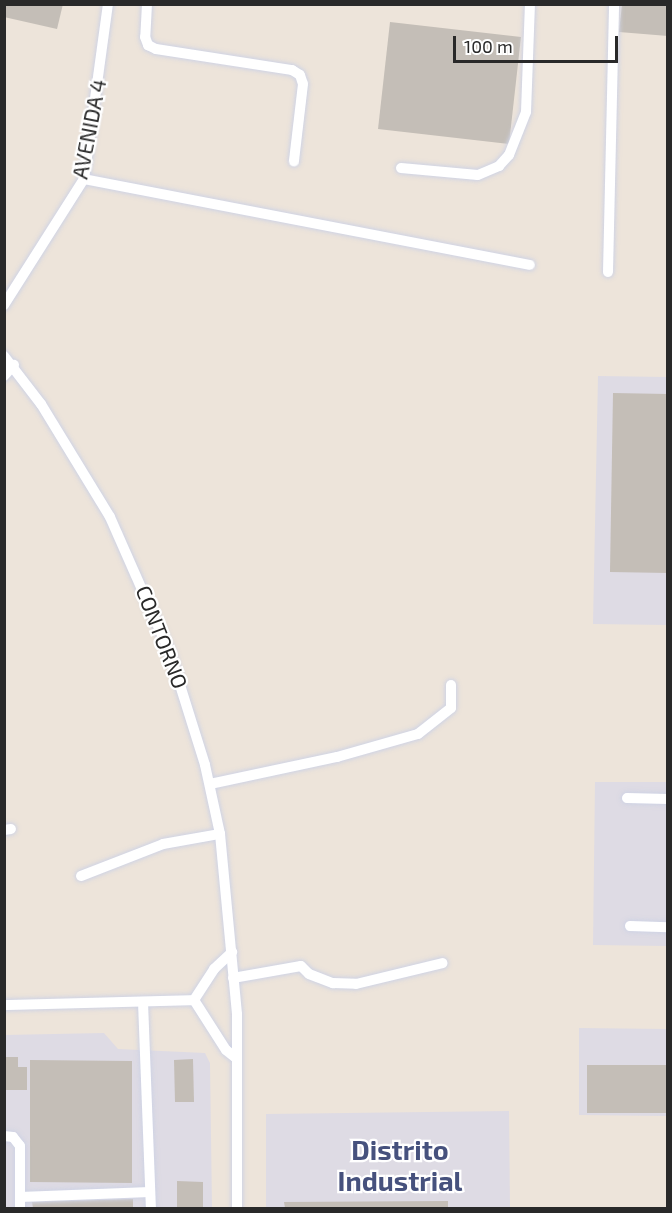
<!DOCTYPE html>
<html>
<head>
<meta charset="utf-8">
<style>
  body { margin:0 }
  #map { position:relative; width:672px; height:1213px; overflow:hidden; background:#ede4da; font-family:"Exo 2",sans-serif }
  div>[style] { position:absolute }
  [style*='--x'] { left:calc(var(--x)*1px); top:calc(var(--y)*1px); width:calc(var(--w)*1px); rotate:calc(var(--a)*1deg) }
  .industrial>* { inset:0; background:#dedbe4 }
  .building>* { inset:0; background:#c4beb7 }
  .roads { filter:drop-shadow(0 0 2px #cfd3e4) drop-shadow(0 0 2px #cfd3e4) }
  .minor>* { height:10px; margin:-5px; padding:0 5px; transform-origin:5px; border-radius:5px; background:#fff }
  span { translate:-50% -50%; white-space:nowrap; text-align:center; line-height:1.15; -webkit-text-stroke:4.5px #fff; paint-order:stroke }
  .street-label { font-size:21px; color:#292929 }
  .district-label { font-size:27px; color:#46517d; font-weight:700 }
  .frame { position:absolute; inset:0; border:6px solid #292929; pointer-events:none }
  .scale { position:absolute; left:453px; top:36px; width:165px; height:27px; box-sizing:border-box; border:3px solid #292929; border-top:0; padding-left:8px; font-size:18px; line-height:21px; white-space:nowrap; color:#292929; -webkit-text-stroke:4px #fff; paint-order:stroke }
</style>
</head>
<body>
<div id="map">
  <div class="industrial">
    <i style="clip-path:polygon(598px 376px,667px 377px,667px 625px,593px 624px)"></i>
    <i style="clip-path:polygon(595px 782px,667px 782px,667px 946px,593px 945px)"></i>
    <i style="clip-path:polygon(579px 1028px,667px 1029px,667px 1116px,579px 1115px)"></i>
    <i style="clip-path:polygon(104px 1033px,118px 1049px,205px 1053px,210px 1063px,212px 1208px,5px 1208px,4px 1035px)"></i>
    <i style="clip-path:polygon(509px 1111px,510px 1208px,266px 1208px,266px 1114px)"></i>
  </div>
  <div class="building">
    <i style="clip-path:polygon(4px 4px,63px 4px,57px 29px,4px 17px)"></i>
    <i style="clip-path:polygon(622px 4px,668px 4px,668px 36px,619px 32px)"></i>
    <i style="clip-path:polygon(390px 22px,521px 37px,509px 144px,378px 129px)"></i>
    <i style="clip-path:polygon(613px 393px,668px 394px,668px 573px,610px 572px)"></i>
    <i style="clip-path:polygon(4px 1057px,18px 1057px,18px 1067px,27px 1067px,27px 1090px,4px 1090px)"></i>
    <i style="clip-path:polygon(193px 1059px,194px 1102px,175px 1102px,174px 1060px)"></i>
    <i style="clip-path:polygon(30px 1060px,132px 1061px,132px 1183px,30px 1182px)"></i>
    <i style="clip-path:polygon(587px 1065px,668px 1065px,668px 1113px,587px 1113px)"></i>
    <i style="clip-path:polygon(177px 1181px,203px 1182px,203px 1208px,177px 1208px)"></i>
    <i style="clip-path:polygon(133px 1199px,133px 1208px,33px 1208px,32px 1202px)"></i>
    <i style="clip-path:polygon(448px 1201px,448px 1208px,285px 1208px,284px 1202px)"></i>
  </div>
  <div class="roads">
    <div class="minor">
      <i style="--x:147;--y:4;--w:33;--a:93"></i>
      <i style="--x:145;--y:37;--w:9;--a:69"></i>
      <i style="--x:148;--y:45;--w:9;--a:27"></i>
      <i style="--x:156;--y:49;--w:138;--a:8.8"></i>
      <i style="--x:292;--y:70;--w:9;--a:32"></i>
      <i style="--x:300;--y:75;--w:9;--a:72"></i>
      <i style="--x:303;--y:84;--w:78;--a:96.7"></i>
      <i style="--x:401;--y:168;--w:77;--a:5.2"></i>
      <i style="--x:478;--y:175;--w:23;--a:-23"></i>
      <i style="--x:499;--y:166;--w:15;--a:-48"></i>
      <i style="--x:509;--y:155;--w:46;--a:-68.4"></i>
      <i style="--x:526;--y:112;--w:108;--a:-87.9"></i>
      <i style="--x:84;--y:179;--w:454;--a:10.9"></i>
      <i style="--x:608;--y:272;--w:268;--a:-88.7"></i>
      <i style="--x:4;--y:305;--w:149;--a:-57.6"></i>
      <i style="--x:84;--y:179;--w:177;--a:-82.2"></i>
      <i style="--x:4;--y:356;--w:61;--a:52.4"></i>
      <i style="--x:41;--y:404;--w:132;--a:58.6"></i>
      <i style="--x:110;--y:517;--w:149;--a:66.2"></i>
      <i style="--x:170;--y:653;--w:117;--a:72.6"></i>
      <i style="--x:205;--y:765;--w:71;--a:77.7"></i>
      <i style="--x:220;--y:834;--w:181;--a:84.6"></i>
      <i style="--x:237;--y:1014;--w:194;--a:90"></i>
      <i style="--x:4;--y:376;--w:15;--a:-48"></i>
      <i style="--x:210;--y:784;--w:130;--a:-12"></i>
      <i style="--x:337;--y:757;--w:84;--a:-15.9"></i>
      <i style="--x:418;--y:734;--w:42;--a:-38.2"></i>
      <i style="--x:451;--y:708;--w:23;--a:-90"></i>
      <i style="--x:627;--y:798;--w:41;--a:1.4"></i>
      <i style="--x:4;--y:830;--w:7;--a:-8"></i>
      <i style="--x:81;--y:876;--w:88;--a:-21.3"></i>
      <i style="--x:163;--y:844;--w:58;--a:-10"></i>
      <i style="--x:630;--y:926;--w:38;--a:2"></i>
      <i style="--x:233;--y:978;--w:69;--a:-10"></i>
      <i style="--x:301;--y:966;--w:11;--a:45"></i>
      <i style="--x:309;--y:974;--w:26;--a:21"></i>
      <i style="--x:333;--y:983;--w:23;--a:2"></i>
      <i style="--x:356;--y:984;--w:89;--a:-13.6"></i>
      <i style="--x:194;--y:1000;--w:59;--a:57.4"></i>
      <i style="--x:226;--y:1050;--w:13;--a:39"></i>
      <i style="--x:194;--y:1000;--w:37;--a:-57"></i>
      <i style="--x:214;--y:969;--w:25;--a:-43"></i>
      <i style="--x:143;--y:1002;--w:206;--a:87.8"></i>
      <i style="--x:4;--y:1005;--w:190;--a:-1.5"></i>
      <i style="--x:4;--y:1136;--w:9;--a:6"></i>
      <i style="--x:13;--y:1137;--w:11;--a:52"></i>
      <i style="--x:20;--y:1146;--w:62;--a:90"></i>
      <i style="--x:20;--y:1197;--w:130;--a:-2.2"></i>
    </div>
  </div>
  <div class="street-label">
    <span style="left:89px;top:129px;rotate:-79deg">AVENIDA 4</span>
    <span style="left:162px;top:637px;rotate:69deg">CONTORNO</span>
  </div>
  <div class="district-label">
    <span style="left:400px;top:1165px">Distrito<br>Industrial</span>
  </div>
  <div class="frame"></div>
  <div class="scale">100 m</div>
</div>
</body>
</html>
